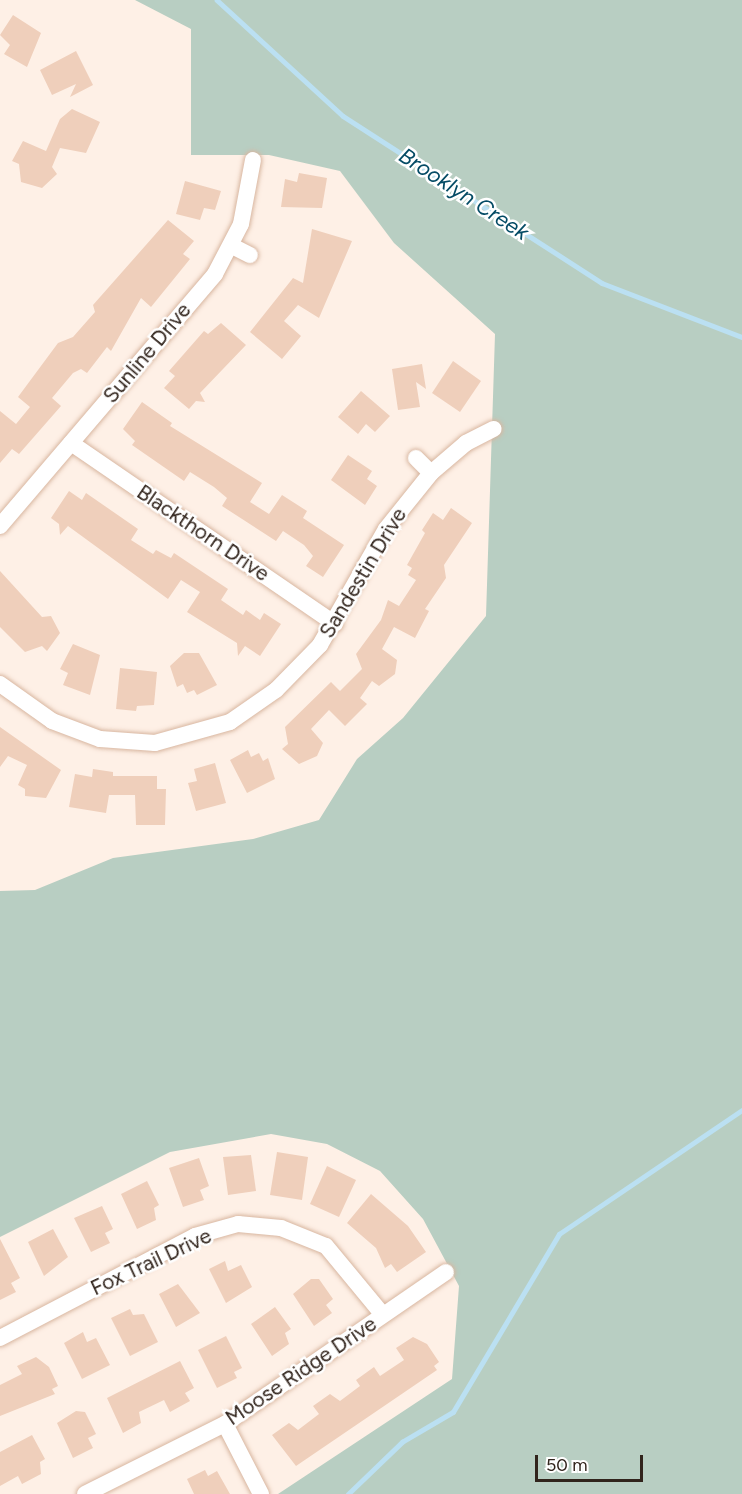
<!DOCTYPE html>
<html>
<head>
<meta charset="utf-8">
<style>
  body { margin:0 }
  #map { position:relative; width:742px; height:1494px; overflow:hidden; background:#fef0e6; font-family:Figtree,sans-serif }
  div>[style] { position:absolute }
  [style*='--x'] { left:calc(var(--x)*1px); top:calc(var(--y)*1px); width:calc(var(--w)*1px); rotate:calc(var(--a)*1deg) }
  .green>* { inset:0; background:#b8cec2 }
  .stream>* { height:4.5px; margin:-2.25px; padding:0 2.25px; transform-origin:2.25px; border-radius:2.25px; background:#bbe0f2 }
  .building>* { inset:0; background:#efcfbb }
  .roads { filter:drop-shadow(0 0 2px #d8b6a0) drop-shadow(0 0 2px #d8b6a0) }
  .minor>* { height:16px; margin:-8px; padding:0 8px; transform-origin:8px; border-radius:8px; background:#fff }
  span { translate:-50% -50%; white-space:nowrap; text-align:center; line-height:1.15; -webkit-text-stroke:5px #fff; paint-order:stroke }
  .street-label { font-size:21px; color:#31241c }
  .water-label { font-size:22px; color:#044b65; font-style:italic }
  .scale { position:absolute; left:535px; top:1455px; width:108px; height:27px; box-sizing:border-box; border:3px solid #31241c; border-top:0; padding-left:8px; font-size:18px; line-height:21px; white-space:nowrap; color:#31241c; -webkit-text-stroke:4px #fff; paint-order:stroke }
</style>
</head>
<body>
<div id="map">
  <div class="green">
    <i style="clip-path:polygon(135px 0,742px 0,742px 1494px,278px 1494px,452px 1379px,459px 1286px,423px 1219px,380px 1171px,327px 1144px,271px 1134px,170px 1152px,0 1237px,0 891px,35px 890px,113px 858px,253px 839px,319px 820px,357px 759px,403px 718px,486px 616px,495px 334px,394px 243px,340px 171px,269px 155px,191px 155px,191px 29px)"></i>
  </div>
  <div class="stream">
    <i style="--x:217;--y:0;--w:171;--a:42.6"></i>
    <i style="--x:343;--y:116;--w:308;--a:32.8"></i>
    <i style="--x:602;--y:283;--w:150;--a:21.1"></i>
    <i style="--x:348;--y:1494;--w:75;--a:-43.9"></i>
    <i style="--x:402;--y:1442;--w:59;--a:-30.5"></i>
    <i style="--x:453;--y:1412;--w:207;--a:-59.2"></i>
    <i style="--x:559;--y:1234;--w:221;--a:-34.1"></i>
  </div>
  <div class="building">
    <i style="clip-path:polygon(13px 15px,41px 33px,27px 67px,4px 54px,10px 45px,0 35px)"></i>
    <i style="clip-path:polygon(76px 51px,93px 85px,70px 97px,76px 84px,52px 95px,40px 70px)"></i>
    <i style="clip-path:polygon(72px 109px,100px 122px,86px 153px,60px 148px,52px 167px,57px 174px,42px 188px,21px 182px,19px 164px,12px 161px,23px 141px,46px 151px,60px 119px)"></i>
    <i style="clip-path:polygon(299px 173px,327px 178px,322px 208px,281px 207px,285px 179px,297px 182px)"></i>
    <i style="clip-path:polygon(185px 181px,221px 191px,215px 210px,204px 208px,200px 220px,176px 214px)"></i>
    <i style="clip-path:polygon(168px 220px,194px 241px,183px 254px,190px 259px,151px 307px,141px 298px,111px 351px,107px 347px,87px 373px,81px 369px,73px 373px,52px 398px,61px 406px,19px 454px,12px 449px,0 463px,0 411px,16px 424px,30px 407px,18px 397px,58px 343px,73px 337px,95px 312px,93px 305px)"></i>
    <i style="clip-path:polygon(312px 229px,352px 241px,319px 318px,298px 305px,284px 321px,301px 336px,282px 359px,250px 332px,293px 278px,303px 283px)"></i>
    <i style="clip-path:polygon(221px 323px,246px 345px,200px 393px,205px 402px,196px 401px,189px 409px,164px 388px,175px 376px,169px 371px,204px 331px,208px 334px)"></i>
    <i style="clip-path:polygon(453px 361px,481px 381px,460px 412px,432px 393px)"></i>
    <i style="clip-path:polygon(422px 364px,426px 389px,416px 382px,420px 407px,398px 410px,392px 369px)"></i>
    <i style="clip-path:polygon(361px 391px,390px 416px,375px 432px,366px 424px,358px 434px,338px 417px)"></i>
    <i style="clip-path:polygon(142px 402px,172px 423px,170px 426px,262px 483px,250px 502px,269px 514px,282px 495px,307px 511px,303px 518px,344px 545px,323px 577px,306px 566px,313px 556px,304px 545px,283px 531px,276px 541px,222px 506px,227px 498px,214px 487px,190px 472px,184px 481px,132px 445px,135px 441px,123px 429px)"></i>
    <i style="clip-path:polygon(348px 455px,372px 471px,367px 479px,377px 486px,365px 505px,331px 480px)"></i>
    <i style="clip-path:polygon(69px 491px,82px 500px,86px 493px,138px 529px,131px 540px,153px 554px,156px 550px,171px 558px,174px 553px,228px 589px,221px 600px,243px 615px,246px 610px,260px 620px,264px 613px,281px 624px,260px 656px,245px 646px,238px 656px,237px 643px,187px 612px,200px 592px,181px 580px,168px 599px,68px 526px,60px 535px,59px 524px,51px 518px)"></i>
    <i style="clip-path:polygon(451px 508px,472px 523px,444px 565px,446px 578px,425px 609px,429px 611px,415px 638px,394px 627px,382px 649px,397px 660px,395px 674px,379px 686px,372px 681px,360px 698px,367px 704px,345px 726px,329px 710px,311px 729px,323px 743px,317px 756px,299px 764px,282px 749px,288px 744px,285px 727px,331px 682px,340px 691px,362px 669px,356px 654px,381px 620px,388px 600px,399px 606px,416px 580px,408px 575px,412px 568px,407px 565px,425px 533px,422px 530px,433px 513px,443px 520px)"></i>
    <i style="clip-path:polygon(0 571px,42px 617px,51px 616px,60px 633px,47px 651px,42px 646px,25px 652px,0 627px)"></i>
    <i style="clip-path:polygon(73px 644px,100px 655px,90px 695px,63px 685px,68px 673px,60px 669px)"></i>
    <i style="clip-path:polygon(184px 653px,199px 653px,217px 685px,197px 695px,194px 690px,187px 693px,183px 684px,177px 687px,170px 666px)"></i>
    <i style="clip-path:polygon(120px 668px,157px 672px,154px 705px,137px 706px,136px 711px,116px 709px)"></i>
    <i style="clip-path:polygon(0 727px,61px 770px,46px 798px,25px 796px,25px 789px,18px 785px,27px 765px,8px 756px,0 767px)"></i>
    <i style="clip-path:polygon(248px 750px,251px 757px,259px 753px,263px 761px,268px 758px,275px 779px,247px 793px,230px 760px)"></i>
    <i style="clip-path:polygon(215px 763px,226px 803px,196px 811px,188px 783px,197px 781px,194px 769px)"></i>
    <i style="clip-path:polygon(93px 769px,113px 772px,113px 776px,157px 776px,157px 789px,166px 789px,165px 825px,136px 825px,135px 795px,109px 795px,106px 813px,69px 807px,75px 774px,92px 777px)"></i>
    <i style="clip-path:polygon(277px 1152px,308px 1157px,302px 1200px,270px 1195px)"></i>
    <i style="clip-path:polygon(251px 1155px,256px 1191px,228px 1195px,223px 1157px)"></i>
    <i style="clip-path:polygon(199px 1158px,209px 1186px,200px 1190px,204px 1200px,183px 1207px,169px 1168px)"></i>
    <i style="clip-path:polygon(327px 1166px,356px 1180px,339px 1217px,310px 1204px)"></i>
    <i style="clip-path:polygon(147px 1181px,159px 1205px,154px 1208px,156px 1220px,137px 1229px,121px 1194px)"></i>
    <i style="clip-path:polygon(371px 1194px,408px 1226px,426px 1252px,397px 1272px,391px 1264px,385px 1268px,376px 1248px,347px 1223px)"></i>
    <i style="clip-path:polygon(102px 1206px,113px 1229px,105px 1233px,110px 1243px,91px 1252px,74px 1218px)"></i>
    <i style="clip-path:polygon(53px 1229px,68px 1257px,44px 1276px,28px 1242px)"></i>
    <i style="clip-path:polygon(0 1239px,20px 1278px,11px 1283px,16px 1292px,0 1300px)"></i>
    <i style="clip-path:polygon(225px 1261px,228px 1271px,241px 1265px,252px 1287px,226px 1303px,209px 1269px)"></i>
    <i style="clip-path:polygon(311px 1279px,319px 1279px,333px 1299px,326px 1305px,332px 1313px,314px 1326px,293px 1294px)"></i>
    <i style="clip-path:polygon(178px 1284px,200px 1313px,176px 1327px,159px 1294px)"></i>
    <i style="clip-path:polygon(275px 1307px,291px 1329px,285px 1333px,289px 1344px,272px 1356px,251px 1324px)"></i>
    <i style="clip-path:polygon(130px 1309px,133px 1315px,144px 1314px,158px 1342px,130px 1356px,111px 1318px)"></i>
    <i style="clip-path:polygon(83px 1332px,87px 1342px,96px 1338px,110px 1365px,82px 1379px,64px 1343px)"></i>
    <i style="clip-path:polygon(226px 1336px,242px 1368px,234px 1372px,237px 1378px,217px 1388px,198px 1350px)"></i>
    <i style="clip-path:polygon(413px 1337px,427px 1344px,439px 1362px,434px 1366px,437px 1370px,296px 1466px,272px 1435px,289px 1423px,298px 1430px,319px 1414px,313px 1406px,330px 1394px,340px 1401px,360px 1386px,356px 1380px,374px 1367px,380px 1376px,404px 1360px,396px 1348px)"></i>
    <i style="clip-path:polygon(36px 1357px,49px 1367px,58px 1386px,52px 1389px,55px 1394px,0 1416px,0 1385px,22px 1374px,17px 1366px)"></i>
    <i style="clip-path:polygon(180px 1361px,194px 1388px,185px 1393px,190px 1401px,170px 1412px,164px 1400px,139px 1412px,141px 1423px,123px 1433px,107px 1398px)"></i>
    <i style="clip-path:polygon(76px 1411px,85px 1412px,96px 1434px,88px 1438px,93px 1448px,73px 1458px,57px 1423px)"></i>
    <i style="clip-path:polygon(32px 1435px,45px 1459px,40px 1462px,41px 1474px,22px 1484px,18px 1476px,0 1486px,0 1452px)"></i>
    <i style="clip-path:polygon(205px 1470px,208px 1476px,217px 1471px,230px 1494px,194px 1494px,187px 1479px)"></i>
  </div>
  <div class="roads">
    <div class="minor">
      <i style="--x:232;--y:246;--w:20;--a:27"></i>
      <i style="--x:71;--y:443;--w:320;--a:34.4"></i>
      <i style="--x:416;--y:458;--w:21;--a:45"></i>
      <i style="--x:0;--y:526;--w:331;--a:-49.5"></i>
      <i style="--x:215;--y:274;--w:56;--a:-62.5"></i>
      <i style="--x:241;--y:224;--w:65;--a:-79.4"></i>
      <i style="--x:0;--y:684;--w:64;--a:35.4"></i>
      <i style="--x:52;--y:721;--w:51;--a:20.6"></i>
      <i style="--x:100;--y:739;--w:55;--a:4.2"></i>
      <i style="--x:155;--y:743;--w:78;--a:-15.6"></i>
      <i style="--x:230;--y:722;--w:56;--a:-34.8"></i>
      <i style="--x:276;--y:690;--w:63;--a:-45.6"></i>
      <i style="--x:320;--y:645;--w:133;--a:-60.4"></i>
      <i style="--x:386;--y:529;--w:72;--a:-51.2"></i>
      <i style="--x:431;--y:473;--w:46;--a:-40.6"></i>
      <i style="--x:466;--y:443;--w:31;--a:-27"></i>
      <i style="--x:0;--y:1338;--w:220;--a:-27.6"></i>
      <i style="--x:195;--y:1236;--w:45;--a:-15.6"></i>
      <i style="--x:238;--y:1224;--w:43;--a:5.3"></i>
      <i style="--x:281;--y:1228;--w:48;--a:21.8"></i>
      <i style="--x:326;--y:1246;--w:89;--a:50.4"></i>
      <i style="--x:225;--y:1424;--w:79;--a:62.8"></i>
      <i style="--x:85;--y:1494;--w:157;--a:-26.6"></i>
      <i style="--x:225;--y:1424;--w:268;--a:-34.5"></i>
    </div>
  </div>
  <div class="street-label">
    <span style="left:147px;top:353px;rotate:-50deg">Sunline Drive</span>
    <span style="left:203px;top:533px;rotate:34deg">Blackthorn Drive</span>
    <span style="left:363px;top:573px;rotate:-59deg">Sandestin Drive</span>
    <span style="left:151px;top:1262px;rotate:-25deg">Fox Trail Drive</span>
    <span style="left:301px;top:1371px;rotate:-34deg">Moose Ridge Drive</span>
  </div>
  <div class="water-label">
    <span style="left:464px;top:194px;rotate:33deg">Brooklyn Creek</span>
  </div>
  <div class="scale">50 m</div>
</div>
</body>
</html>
